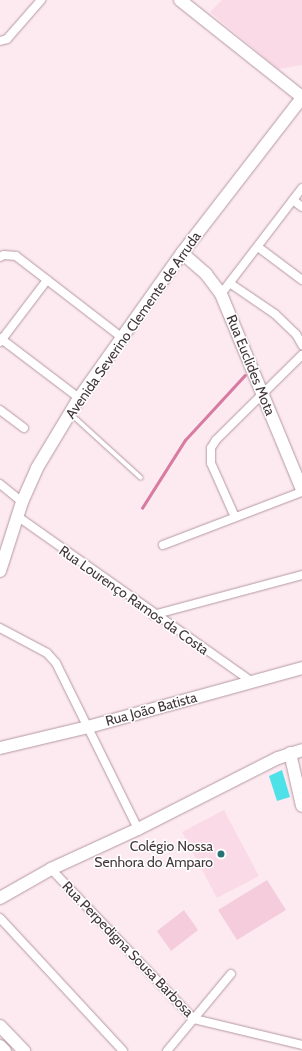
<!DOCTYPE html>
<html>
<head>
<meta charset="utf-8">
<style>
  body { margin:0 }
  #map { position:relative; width:302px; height:1051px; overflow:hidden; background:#fdeaf1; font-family:Cabin,sans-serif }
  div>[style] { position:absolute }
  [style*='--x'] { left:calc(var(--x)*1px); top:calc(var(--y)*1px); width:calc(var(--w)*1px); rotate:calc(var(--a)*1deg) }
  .built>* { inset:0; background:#fadae6 }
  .green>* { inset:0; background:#f4ccdb }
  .stream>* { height:2.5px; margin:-1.25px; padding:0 1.25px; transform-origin:1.25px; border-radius:1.25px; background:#d77ba3 }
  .building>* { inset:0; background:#4ee1e8 }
  .roads { filter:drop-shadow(0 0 1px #b598a3) drop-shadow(0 0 1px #b598a3) }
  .lane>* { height:4px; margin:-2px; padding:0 2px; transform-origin:2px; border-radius:2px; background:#fff }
  .street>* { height:8px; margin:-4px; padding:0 4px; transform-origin:4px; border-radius:4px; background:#fff }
  .secondary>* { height:12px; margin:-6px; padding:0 6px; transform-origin:6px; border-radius:6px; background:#fff }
  .dots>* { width:11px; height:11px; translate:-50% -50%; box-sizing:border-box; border:2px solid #fff; border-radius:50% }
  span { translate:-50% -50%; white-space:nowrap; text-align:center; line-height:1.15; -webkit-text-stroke:3px #fff; paint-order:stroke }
  .street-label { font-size:14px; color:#43373b }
  .poi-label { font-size:14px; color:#43373b }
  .right { translate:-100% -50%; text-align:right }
</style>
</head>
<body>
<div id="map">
  <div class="built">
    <i style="clip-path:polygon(222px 0,302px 0,302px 65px,278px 69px,210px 12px)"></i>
    <i style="clip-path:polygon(224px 810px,259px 876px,217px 898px,182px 832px)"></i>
  </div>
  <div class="green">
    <i style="clip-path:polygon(267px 880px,286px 910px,237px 940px,218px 910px)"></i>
    <i style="clip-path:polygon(184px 910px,198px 930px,171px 951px,157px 931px)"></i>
  </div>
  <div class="stream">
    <i style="--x:142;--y:508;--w:80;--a:-57.7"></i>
    <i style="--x:185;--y:440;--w:88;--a:-47.3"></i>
  </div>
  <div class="building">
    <i style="clip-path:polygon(282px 770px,290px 797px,277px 801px,269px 776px)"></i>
  </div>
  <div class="roads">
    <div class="lane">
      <i style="--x:72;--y:415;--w:93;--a:42.4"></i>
    </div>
    <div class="street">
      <i style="--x:0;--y:41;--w:7;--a:-16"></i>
      <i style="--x:7;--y:39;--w:52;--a:-48.9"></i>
      <i style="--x:293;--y:200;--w:11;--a:38"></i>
      <i style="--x:258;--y:247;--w:55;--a:36.9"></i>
      <i style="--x:0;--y:257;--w:4;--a:-27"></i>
      <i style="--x:4;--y:255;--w:12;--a:5"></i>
      <i style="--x:16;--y:256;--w:133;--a:37.6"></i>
      <i style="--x:231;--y:284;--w:53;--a:34.3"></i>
      <i style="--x:275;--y:314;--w:29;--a:44"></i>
      <i style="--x:296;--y:334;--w:13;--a:61"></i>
      <i style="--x:221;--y:294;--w:133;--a:-52.6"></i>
      <i style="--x:0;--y:338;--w:99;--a:37.2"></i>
      <i style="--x:0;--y:342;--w:78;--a:-52.8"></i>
      <i style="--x:0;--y:410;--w:30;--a:37"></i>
      <i style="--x:0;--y:484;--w:28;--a:39"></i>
      <i style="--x:17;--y:516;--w:288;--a:35.2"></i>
      <i style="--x:235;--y:517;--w:59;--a:-114"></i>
      <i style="--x:211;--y:463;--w:15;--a:-90"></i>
      <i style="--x:211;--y:448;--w:9;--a:-58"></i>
      <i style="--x:216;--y:440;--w:121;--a:-44.7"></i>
      <i style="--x:163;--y:545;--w:149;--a:-20.9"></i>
      <i style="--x:153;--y:615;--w:154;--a:-15"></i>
      <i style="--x:0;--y:628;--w:53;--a:28"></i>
      <i style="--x:47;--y:653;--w:13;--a:48"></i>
      <i style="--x:56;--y:663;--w:185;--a:63.7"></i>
      <i style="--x:51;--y:869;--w:207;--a:46.4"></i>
      <i style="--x:194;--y:1019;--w:111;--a:13.5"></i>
      <i style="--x:0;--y:918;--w:181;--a:47.2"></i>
      <i style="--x:167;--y:1051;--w:100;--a:-50.3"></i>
    </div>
    <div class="secondary">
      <i style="--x:180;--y:0;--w:156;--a:38.5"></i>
      <i style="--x:182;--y:253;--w:32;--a:41"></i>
      <i style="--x:206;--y:274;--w:25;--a:53"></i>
      <i style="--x:221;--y:294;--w:212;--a:67.5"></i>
      <i style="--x:0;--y:571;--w:72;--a:-72.3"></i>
      <i style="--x:22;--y:502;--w:37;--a:-66"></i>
      <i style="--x:37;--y:468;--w:82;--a:-59"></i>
      <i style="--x:79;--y:398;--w:178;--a:-54.6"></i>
      <i style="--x:182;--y:253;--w:196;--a:-52.3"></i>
      <i style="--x:0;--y:748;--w:90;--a:-13.4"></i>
      <i style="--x:88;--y:727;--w:222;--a:-15.4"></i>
      <i style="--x:290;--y:753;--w:54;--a:77.2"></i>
      <i style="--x:0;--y:898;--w:59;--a:-29.6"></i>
      <i style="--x:51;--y:869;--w:96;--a:-24.7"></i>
      <i style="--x:138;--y:829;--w:157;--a:-26.9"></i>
      <i style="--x:278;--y:758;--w:25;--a:-18"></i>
      <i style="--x:0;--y:1026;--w:35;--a:46"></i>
      <i style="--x:0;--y:1046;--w:7;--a:45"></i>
    </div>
  </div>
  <div class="dots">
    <i style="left:221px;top:854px;background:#277275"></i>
  </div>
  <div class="street-label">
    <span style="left:133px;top:325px;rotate:-55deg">Avenida Severino Clemente de Arruda</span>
    <span style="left:251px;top:365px;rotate:68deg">Rua Euclides Mota</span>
    <span style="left:134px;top:600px;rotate:35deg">Rua Lourenço Ramos da Costa</span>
    <span style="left:151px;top:709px;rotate:-15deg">Rua João Batista</span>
    <span style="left:128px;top:949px;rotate:46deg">Rua Perpedigna Sousa Barbosa</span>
  </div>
  <div class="poi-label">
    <span class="right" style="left:213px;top:854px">Colégio Nossa<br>Senhora do Amparo</span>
  </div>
</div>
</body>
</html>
